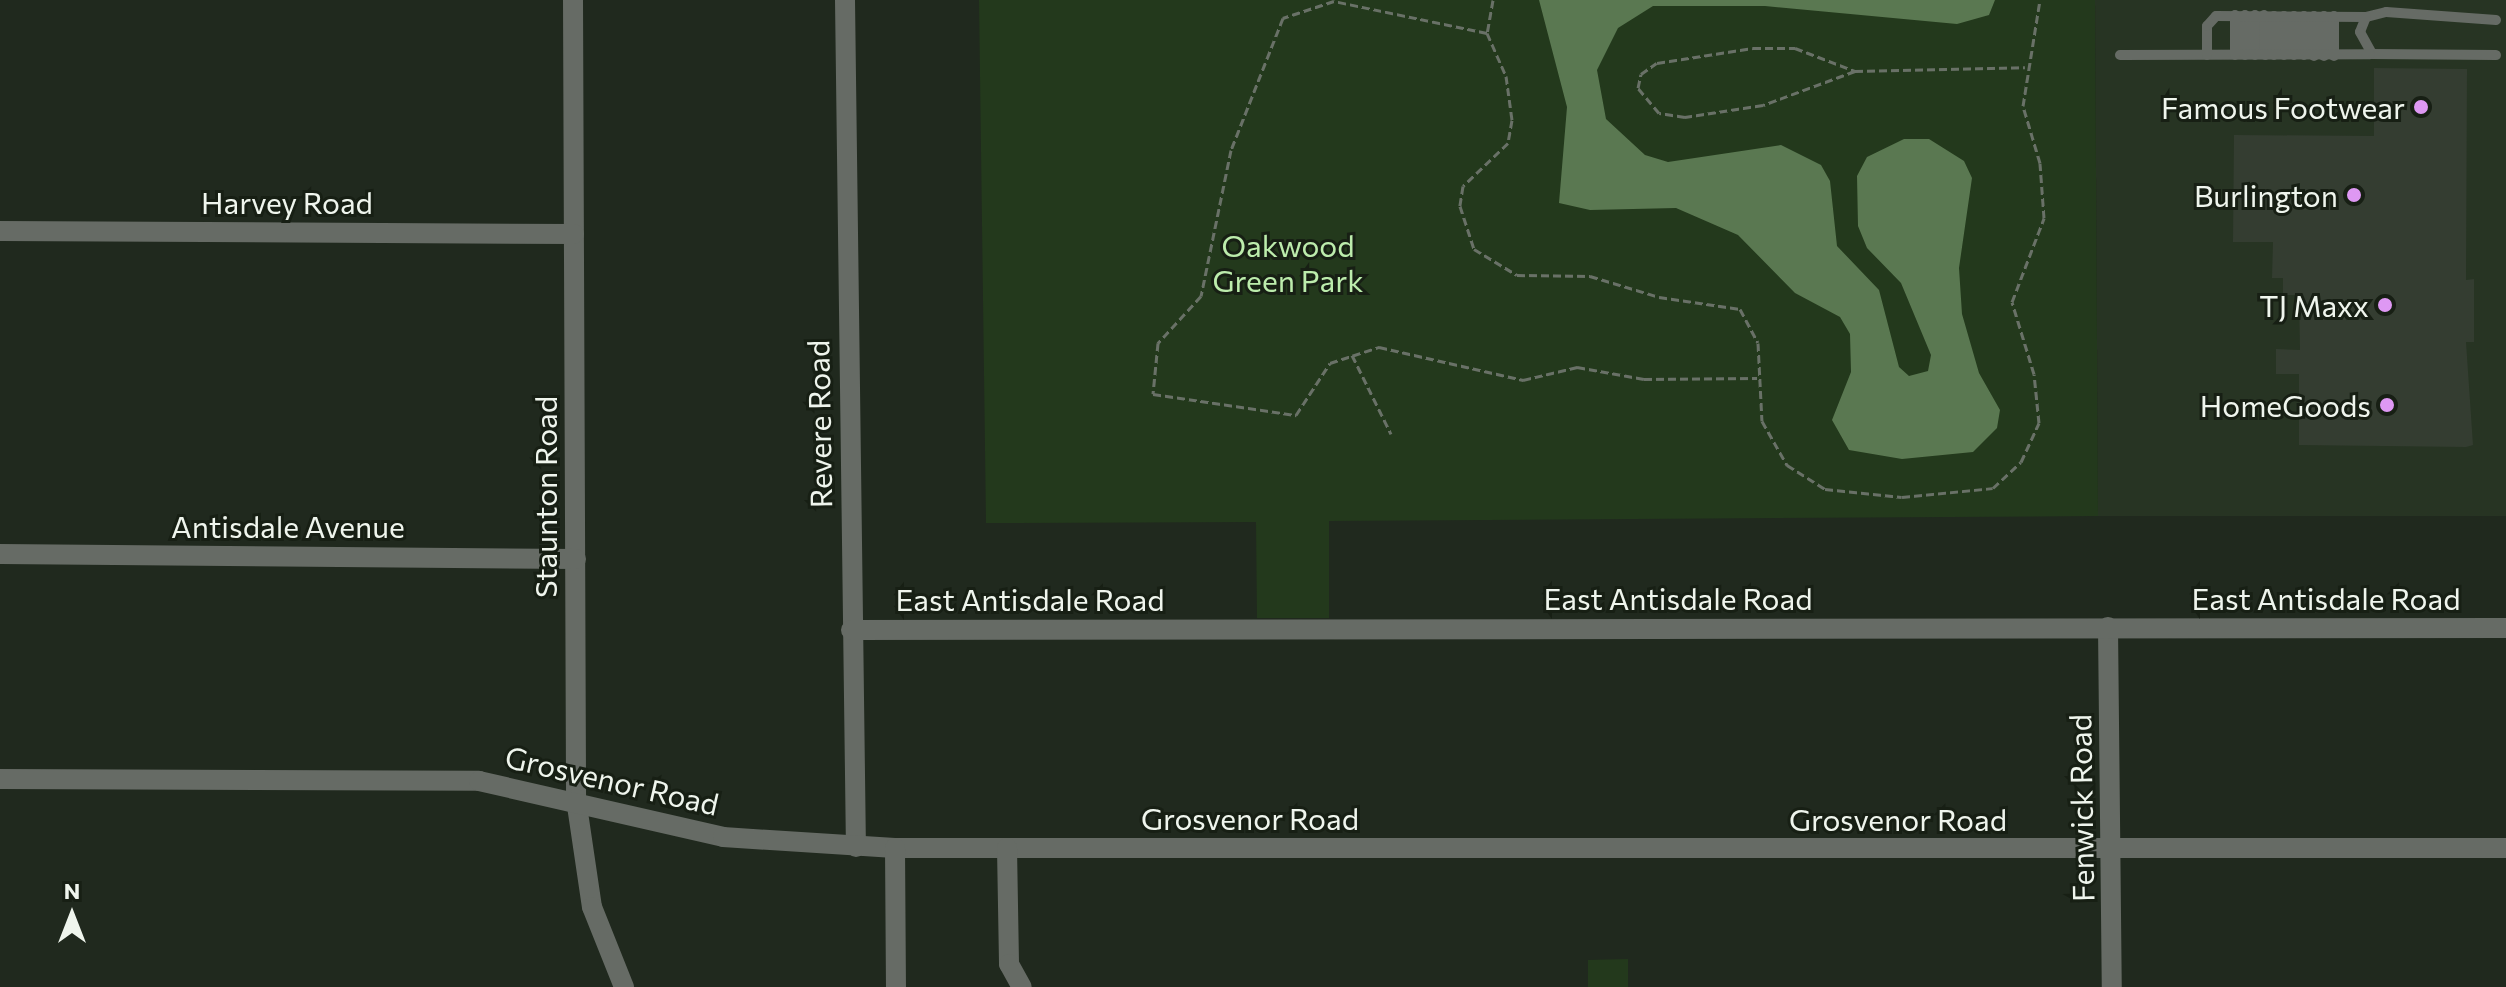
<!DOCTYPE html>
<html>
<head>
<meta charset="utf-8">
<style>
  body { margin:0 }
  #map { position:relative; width:2506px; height:987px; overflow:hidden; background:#20291e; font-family:Commissioner,sans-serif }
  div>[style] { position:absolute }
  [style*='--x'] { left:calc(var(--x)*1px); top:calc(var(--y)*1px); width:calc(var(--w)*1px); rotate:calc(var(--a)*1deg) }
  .built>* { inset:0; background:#273423 }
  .green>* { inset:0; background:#23391c }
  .water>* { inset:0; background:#5a7851 }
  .building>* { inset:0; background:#343d31 }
  .path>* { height:3px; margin-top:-1.5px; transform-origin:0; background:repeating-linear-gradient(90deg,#697167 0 8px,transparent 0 12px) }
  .lane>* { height:10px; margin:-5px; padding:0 5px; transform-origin:5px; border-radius:5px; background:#666b65 }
  .street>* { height:20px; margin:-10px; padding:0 10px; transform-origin:10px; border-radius:10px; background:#666b65 }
  .dots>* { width:22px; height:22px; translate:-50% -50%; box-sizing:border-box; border:4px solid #171f14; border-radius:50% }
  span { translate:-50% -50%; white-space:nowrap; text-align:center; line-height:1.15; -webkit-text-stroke:6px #171f14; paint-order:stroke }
  .poi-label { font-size:30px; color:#eff5ed }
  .right { translate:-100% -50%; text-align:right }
  .street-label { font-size:30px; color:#eff5ed }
  .park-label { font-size:30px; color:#bcecac }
  .north { position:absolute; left:32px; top:875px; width:80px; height:80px; -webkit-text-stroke:6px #171f14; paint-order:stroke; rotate:0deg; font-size:22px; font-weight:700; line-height:32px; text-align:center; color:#eff5ed }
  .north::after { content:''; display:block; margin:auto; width:28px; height:36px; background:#eff5ed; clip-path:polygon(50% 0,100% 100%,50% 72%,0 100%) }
</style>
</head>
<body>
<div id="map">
  <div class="built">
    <i style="clip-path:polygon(2095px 0,2506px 0,2506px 516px,2098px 516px)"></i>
  </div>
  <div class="green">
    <i style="clip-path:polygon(979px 0,2095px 0,2098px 516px,1329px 521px,1329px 618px,1257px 618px,1256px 522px,986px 523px)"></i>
    <i style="clip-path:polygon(1628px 959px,1628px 987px,1588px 987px,1588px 960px)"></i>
  </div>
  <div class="water">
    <i style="clip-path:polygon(1995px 0,1989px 15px,1957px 24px,1765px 6px,1653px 6px,1618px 28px,1597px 70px,1606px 119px,1645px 155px,1668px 162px,1781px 145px,1821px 165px,1830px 181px,1837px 246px,1879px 290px,1899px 367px,1909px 376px,1928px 371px,1931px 355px,1901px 283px,1867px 248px,1858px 226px,1857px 176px,1867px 157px,1904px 139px,1929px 139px,1964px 161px,1972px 178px,1959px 268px,1962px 314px,1979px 373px,2000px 410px,1997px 428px,1973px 452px,1902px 459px,1849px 450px,1832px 420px,1851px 372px,1850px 334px,1840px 317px,1795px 293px,1738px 235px,1676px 208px,1590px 210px,1559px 203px,1567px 107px,1539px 0)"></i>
  </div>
  <div class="building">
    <i style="clip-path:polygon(2374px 68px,2467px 69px,2466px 280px,2474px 279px,2474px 342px,2466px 342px,2473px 445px,2466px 447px,2299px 445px,2299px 374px,2276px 374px,2276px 349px,2300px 350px,2299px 295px,2283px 295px,2283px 278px,2272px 278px,2273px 242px,2233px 242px,2234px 135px,2374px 136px)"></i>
  </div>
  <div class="path">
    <i style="--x:1493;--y:0;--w:34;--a:100"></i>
    <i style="--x:1487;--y:33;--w:47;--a:66.2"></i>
    <i style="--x:1506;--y:76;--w:44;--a:82.2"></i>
    <i style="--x:1512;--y:120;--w:23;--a:100"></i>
    <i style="--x:1508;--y:143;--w:62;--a:136.3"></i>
    <i style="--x:1463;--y:186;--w:20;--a:99"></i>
    <i style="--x:1460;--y:206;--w:45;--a:72"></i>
    <i style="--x:1474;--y:249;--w:50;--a:31.2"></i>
    <i style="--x:1517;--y:275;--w:73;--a:0.8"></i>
    <i style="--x:1590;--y:276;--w:72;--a:16.9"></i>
    <i style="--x:1659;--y:297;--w:82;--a:8.4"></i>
    <i style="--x:1740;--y:309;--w:38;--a:62"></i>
    <i style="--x:1758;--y:343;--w:78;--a:87.1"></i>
    <i style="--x:1762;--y:421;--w:51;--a:60.4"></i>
    <i style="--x:1787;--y:465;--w:45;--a:32.3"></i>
    <i style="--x:1825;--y:489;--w:77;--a:5.9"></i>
    <i style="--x:1902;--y:497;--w:91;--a:-5.6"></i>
    <i style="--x:1993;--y:488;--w:38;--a:-43"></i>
    <i style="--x:2021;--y:462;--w:43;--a:-65.2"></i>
    <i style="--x:2039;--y:423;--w:49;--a:-95.8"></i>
    <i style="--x:2034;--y:374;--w:75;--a:-107"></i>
    <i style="--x:2012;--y:302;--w:90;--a:-69.1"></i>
    <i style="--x:2044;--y:218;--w:55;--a:-94.2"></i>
    <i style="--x:2040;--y:163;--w:59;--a:-106.6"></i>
    <i style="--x:2023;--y:106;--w:107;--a:-80.9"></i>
    <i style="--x:1487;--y:33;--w:156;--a:-168.2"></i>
    <i style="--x:1334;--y:1;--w:54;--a:161.6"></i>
    <i style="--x:1283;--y:18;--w:142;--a:111.5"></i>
    <i style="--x:1231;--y:150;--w:149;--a:101.6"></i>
    <i style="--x:1201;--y:296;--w:64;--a:132.5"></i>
    <i style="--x:1158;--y:343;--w:51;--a:95.6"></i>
    <i style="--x:1153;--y:394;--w:145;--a:8.4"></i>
    <i style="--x:1296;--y:415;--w:62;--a:-56.8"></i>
    <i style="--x:1330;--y:363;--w:52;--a:-18.1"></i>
    <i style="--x:1379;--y:347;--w:148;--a:12.9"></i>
    <i style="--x:1523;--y:380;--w:56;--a:-13.5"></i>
    <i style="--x:1577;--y:367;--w:68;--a:10.2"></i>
    <i style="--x:1644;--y:379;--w:113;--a:-0.5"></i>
    <i style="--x:1855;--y:71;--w:98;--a:159.7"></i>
    <i style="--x:1763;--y:105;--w:79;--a:171.3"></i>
    <i style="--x:1685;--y:117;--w:26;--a:-171"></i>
    <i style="--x:1659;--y:113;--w:33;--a:-130"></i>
    <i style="--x:1638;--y:88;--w:14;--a:-78"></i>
    <i style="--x:1641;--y:74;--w:19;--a:-35"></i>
    <i style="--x:1657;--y:63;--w:97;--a:-8.9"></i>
    <i style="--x:1753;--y:48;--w:42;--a:0"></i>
    <i style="--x:1795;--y:48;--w:64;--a:21"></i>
    <i style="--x:1855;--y:71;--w:170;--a:-1.3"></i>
    <i style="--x:1352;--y:355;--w:88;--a:63.7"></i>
  </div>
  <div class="lane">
    <i style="--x:2245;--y:15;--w:40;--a:90"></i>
    <i style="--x:2255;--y:15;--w:40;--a:90"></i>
    <i style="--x:2264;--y:15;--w:40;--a:88.6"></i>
    <i style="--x:2274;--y:16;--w:39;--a:90"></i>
    <i style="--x:2284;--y:16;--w:39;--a:90"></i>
    <i style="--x:2294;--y:16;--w:39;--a:90"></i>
    <i style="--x:2304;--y:16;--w:39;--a:90"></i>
    <i style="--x:2314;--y:16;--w:40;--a:90"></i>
    <i style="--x:2324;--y:16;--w:40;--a:90"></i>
    <i style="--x:2334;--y:16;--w:40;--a:90"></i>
    <i style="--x:2496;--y:20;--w:110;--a:-175.8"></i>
    <i style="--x:2386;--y:12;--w:21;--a:166"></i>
    <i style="--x:2366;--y:17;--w:16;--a:112"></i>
    <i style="--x:2360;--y:32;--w:25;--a:61"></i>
    <i style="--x:2372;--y:54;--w:124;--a:0.5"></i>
    <i style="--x:2120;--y:55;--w:250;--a:-0.2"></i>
    <i style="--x:2207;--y:55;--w:29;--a:-90"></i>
    <i style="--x:2207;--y:26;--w:13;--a:-48"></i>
    <i style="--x:2216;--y:16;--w:150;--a:0.4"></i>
    <i style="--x:2235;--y:55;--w:40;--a:-90"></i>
  </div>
  <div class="street">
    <i style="--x:573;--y:0;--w:799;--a:89.78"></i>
    <i style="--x:576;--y:799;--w:109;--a:81.6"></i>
    <i style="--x:592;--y:907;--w:86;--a:68.2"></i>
    <i style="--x:845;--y:0;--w:847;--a:89.26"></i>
    <i style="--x:0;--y:231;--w:574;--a:0.3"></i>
    <i style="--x:0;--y:554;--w:576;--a:0.5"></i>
    <i style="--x:2108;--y:627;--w:360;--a:89.4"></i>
    <i style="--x:851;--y:630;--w:1655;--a:-0.07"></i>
    <i style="--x:0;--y:779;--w:479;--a:0.2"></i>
    <i style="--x:479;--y:781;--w:250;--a:12.9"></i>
    <i style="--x:723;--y:837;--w:172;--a:3.7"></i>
    <i style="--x:895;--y:848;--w:1611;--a:0"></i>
    <i style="--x:895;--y:848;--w:139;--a:89.6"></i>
    <i style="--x:1007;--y:848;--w:116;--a:89"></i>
    <i style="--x:1009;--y:964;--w:26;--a:61"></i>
  </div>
  <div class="dots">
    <i style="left:2421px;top:107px;background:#de98f3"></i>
    <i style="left:2354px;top:195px;background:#de98f3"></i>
    <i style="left:2385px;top:305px;background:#de98f3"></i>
    <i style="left:2387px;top:405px;background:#de98f3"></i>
  </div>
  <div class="poi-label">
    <span class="right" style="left:2405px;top:107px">Famous Footwear</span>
    <span class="right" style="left:2338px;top:195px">Burlington</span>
    <span class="right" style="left:2369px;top:305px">TJ Maxx</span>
    <span class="right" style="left:2371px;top:405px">HomeGoods</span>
  </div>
  <div class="street-label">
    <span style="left:287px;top:202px">Harvey Road</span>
    <span style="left:819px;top:424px;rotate:-91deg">Revere Road</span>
    <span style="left:545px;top:497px;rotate:-90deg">Staunton Road</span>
    <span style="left:288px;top:526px">Antisdale Avenue</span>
    <span style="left:1678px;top:598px">East Antisdale Road</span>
    <span style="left:2326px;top:598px">East Antisdale Road</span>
    <span style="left:1030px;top:599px">East Antisdale Road</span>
    <span style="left:612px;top:780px;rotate:13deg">Grosvenor Road</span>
    <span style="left:2081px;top:808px;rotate:-91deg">Fenwick Road</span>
    <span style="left:1250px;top:818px">Grosvenor Road</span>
    <span style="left:1898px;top:819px">Grosvenor Road</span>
  </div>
  <div class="park-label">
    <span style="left:1288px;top:262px">Oakwood<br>Green Park</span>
  </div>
  <div class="north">N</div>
</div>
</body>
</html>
